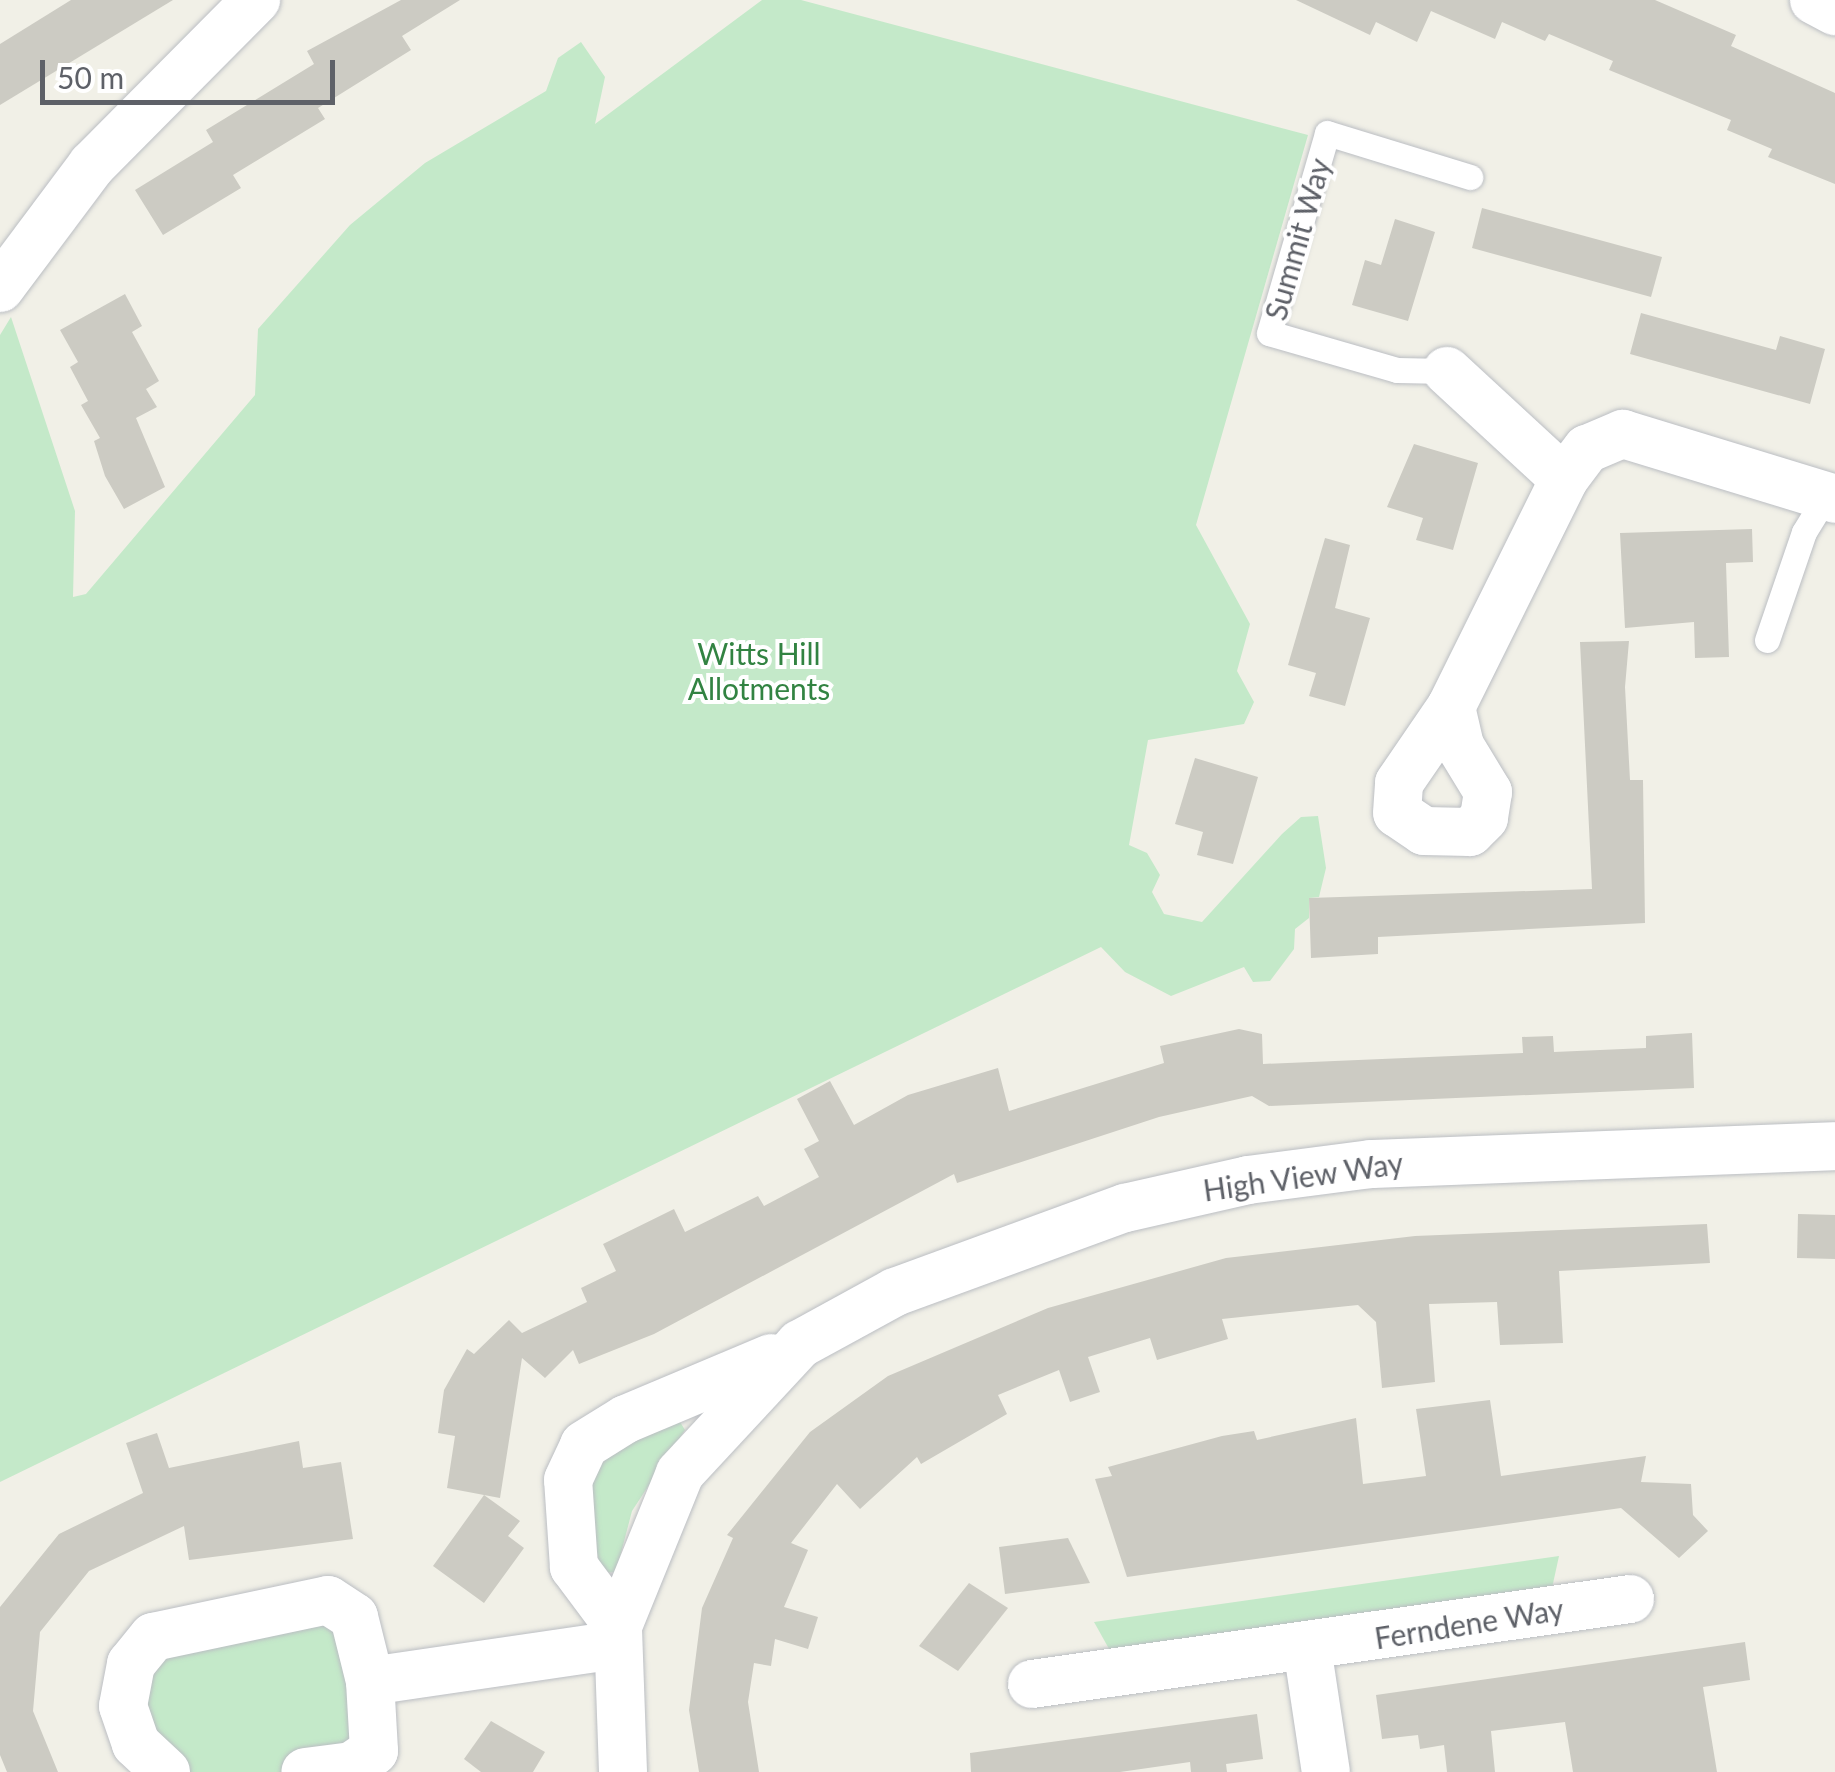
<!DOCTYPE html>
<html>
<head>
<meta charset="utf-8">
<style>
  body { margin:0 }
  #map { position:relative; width:1835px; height:1772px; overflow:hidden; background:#f1f0e7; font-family:Lato,sans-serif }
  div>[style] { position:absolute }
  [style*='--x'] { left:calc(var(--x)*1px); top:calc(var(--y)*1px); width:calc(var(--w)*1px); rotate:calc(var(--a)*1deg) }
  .green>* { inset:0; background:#c4e9c9 }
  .building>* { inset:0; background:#cccbc3 }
  .roads { filter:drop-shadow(0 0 2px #bbbec3) drop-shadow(0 0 2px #bbbec3) }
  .lane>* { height:25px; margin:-12.5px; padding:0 12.5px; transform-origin:12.5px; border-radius:12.5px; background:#fff }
  .street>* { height:48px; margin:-24px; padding:0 24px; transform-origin:24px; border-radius:24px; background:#fff }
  span { translate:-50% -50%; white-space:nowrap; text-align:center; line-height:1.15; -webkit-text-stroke:8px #fff; paint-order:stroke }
  .street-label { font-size:30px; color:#5e6168 }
  .park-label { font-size:30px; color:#328342 }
  .scale { position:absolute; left:40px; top:60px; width:295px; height:45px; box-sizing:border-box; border:5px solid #5e6168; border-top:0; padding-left:12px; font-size:30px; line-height:35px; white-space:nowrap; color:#5e6168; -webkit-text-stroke:8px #fff; paint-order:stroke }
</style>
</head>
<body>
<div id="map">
  <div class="green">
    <i style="clip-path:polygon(762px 0,801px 0,1308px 135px,1196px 525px,1250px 624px,1237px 671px,1254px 702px,1244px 724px,1148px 740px,1129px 845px,1147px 853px,1160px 875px,1152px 892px,1164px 914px,1202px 922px,1282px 834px,1301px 817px,1318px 816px,1326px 868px,1319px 897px,1309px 898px,1309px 918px,1295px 929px,1294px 949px,1270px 981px,1253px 982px,1244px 967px,1171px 996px,1125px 972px,1101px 947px,0 1482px,0 335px,11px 317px,75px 511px,73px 597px,86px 594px,255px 395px,258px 329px,350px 225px,425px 163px,546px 91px,558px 58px,581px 42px,605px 77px,595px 124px)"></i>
    <i style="clip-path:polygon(677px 1417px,685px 1430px,632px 1511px,616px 1572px,602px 1573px,582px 1491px,596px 1457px)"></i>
    <i style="clip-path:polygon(1559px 1556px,1547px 1611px,1122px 1672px,1094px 1622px)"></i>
    <i style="clip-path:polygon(328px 1600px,374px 1741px,305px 1772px,166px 1772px,131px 1664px)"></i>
  </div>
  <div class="building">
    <i style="clip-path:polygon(71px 0,173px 0,0 105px,0 44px)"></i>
    <i style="clip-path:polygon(401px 0,460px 0,402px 36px,411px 50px,318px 108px,325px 119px,233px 175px,241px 188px,163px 235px,135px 190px,213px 142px,206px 130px,314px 64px,307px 51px)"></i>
    <i style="clip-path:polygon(1296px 0,1655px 0,1736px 35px,1731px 46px,1835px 93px,1835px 184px,1768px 157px,1772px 149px,1727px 130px,1731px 120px,1609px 70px,1613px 61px,1549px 34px,1545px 41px,1502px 22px,1495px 39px,1431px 11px,1417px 42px,1376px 22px,1370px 35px)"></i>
    <i style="clip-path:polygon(1482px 208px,1662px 257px,1651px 297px,1472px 248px)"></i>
    <i style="clip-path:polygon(1395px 219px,1435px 232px,1408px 321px,1352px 305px,1365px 260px,1381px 265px)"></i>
    <i style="clip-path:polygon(125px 294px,142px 326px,132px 332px,159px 381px,146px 389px,157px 407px,136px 418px,165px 487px,124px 509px,105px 476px,94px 441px,100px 438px,81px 405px,88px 401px,70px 367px,78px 362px,60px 330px)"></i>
    <i style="clip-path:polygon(1641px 313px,1776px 350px,1780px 336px,1825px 349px,1810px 404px,1630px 354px)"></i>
    <i style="clip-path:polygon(1414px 444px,1478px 463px,1453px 550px,1416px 540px,1423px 518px,1387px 507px)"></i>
    <i style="clip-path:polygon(1752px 529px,1753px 562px,1726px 563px,1729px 657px,1695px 658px,1694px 622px,1625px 628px,1620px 533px)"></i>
    <i style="clip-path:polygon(1325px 538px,1350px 545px,1335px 608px,1370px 618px,1345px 706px,1309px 696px,1316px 673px,1288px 665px)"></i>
    <i style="clip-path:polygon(1629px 641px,1625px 687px,1630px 780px,1643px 780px,1645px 923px,1378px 937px,1378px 954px,1311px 958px,1309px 898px,1592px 889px,1580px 642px)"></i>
    <i style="clip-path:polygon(1195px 758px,1258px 777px,1233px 864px,1197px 855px,1203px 832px,1175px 824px)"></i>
    <i style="clip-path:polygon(1239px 1029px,1262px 1034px,1263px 1064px,1523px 1053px,1522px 1037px,1553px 1036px,1554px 1052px,1646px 1048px,1646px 1036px,1692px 1033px,1694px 1088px,1269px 1106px,1252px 1096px,1159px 1117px,957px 1183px,954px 1174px,654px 1334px,579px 1364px,573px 1350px,545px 1378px,522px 1358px,500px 1498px,484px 1495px,520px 1521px,508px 1536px,524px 1548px,484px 1603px,433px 1566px,484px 1495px,447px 1488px,455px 1436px,438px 1433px,444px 1390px,467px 1349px,474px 1354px,509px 1320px,522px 1333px,587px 1302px,581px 1288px,616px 1271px,603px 1244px,674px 1209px,685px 1232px,758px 1196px,764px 1206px,819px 1177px,804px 1149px,819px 1141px,797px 1099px,830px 1081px,854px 1125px,908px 1095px,998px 1068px,1009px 1111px,1164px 1063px,1160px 1046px)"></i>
    <i style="clip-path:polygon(1798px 1214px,1835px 1215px,1835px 1259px,1797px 1258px)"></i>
    <i style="clip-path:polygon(1707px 1224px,1710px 1263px,1559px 1271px,1563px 1343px,1500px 1345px,1497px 1302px,1429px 1304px,1435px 1382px,1382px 1388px,1376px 1322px,1358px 1305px,1222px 1319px,1228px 1339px,1157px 1360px,1150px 1338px,1088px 1357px,1100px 1392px,1070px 1402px,1059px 1370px,998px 1395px,1007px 1414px,921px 1464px,917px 1457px,860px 1509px,837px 1484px,791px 1543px,808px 1550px,784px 1607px,818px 1617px,808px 1649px,775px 1639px,771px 1666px,754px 1663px,748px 1702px,759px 1772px,699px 1772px,689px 1710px,702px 1608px,733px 1538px,727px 1535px,810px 1432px,888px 1376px,1048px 1308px,1226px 1258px,1415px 1236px)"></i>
    <i style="clip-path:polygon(1490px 1400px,1501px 1476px,1646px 1456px,1641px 1482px,1691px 1484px,1693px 1515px,1708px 1531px,1679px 1558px,1621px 1508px,1127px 1577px,1095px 1479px,1112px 1476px,1108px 1467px,1222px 1436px,1254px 1431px,1257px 1440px,1356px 1418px,1363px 1484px,1426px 1476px,1416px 1409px)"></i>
    <i style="clip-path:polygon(157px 1433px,169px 1468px,299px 1441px,303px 1468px,341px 1462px,353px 1539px,189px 1560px,184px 1526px,89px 1571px,40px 1632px,33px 1711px,58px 1772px,7px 1772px,0 1755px,0 1607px,59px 1534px,143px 1493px,126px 1443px)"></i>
    <i style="clip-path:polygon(1068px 1538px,1090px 1583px,1005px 1594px,999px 1547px)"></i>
    <i style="clip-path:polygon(969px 1583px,1008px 1608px,958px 1671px,919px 1646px)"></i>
    <i style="clip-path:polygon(1745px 1642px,1750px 1680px,1703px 1687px,1717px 1772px,1573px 1772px,1565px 1722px,1491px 1731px,1495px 1772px,1447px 1772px,1444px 1745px,1420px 1749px,1418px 1735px,1382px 1739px,1376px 1695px)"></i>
    <i style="clip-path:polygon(1257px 1714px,1263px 1759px,1226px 1764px,1227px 1772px,1191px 1772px,1190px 1762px,1120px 1772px,971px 1772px,970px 1753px)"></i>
    <i style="clip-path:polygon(491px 1721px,545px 1752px,533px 1772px,481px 1772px,464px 1759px)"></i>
  </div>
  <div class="roads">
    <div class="lane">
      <i style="--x:1447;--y:371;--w:50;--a:-178.9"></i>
      <i style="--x:1397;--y:370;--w:133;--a:-163.9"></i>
      <i style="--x:1269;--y:333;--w:208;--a:-73.8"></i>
      <i style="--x:1327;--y:133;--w:150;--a:17.1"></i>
      <i style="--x:1767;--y:640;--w:114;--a:-71.1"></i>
      <i style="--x:1804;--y:532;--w:42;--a:-58.6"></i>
    </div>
    <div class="street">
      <i style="--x:1814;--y:0;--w:24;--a:28"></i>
      <i style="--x:0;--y:288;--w:154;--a:-53.2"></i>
      <i style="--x:92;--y:165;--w:233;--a:-45.2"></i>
      <i style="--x:1447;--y:371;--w:159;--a:42.7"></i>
      <i style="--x:1451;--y:707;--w:40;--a:77"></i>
      <i style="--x:1460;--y:746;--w:54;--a:58.7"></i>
      <i style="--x:1488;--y:792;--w:26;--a:99"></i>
      <i style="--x:1484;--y:818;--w:20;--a:135"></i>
      <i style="--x:1470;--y:832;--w:46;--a:-178.8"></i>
      <i style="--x:1424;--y:831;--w:32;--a:-146"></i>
      <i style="--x:1397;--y:813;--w:30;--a:-86"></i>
      <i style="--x:1399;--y:783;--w:92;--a:-55.6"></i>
      <i style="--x:1451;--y:707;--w:254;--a:-63.6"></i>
      <i style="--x:1564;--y:479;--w:38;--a:-53"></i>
      <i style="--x:1587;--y:449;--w:39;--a:-23"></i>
      <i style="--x:1623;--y:434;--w:222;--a:17"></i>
      <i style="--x:618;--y:1626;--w:74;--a:-126.7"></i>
      <i style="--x:574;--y:1567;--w:87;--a:-93.9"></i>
      <i style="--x:568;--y:1480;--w:38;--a:-65"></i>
      <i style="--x:584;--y:1445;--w:49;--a:-31.8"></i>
      <i style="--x:626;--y:1419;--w:157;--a:-22.8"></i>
      <i style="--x:1307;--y:1647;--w:126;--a:81.4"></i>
      <i style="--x:370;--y:1681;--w:249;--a:-8.3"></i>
      <i style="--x:1032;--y:1684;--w:604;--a:-8.09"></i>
      <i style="--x:166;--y:1772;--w:41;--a:-137"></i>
      <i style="--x:136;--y:1744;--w:40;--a:-108.9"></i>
      <i style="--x:123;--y:1706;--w:43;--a:-79.2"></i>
      <i style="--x:131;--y:1664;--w:35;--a:-51"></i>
      <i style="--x:153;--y:1637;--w:179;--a:-11.9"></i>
      <i style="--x:328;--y:1600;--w:31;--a:33"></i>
      <i style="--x:354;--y:1617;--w:66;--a:76"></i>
      <i style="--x:370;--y:1681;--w:70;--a:86.7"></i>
      <i style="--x:374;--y:1751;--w:27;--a:146"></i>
      <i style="--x:352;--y:1766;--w:47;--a:172.7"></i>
      <i style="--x:623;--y:1772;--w:146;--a:-92"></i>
      <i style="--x:618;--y:1626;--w:165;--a:-67.9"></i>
      <i style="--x:680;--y:1473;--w:176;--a:-47.1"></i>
      <i style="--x:800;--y:1344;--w:108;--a:-28.7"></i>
      <i style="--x:895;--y:1292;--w:245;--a:-20.1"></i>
      <i style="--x:1125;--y:1208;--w:126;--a:-12.8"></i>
      <i style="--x:1248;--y:1180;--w:124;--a:-7.4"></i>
      <i style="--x:1371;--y:1164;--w:464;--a:-2.2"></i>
    </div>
  </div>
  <div class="street-label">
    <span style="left:1297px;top:239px;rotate:-74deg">Summit Way</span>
    <span style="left:1303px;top:1176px;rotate:-8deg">High View Way</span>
    <span style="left:1469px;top:1623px;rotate:-9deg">Ferndene Way</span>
  </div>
  <div class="park-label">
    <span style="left:759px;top:670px">Witts Hill<br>Allotments</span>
  </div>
  <div class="scale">50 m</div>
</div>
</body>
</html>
